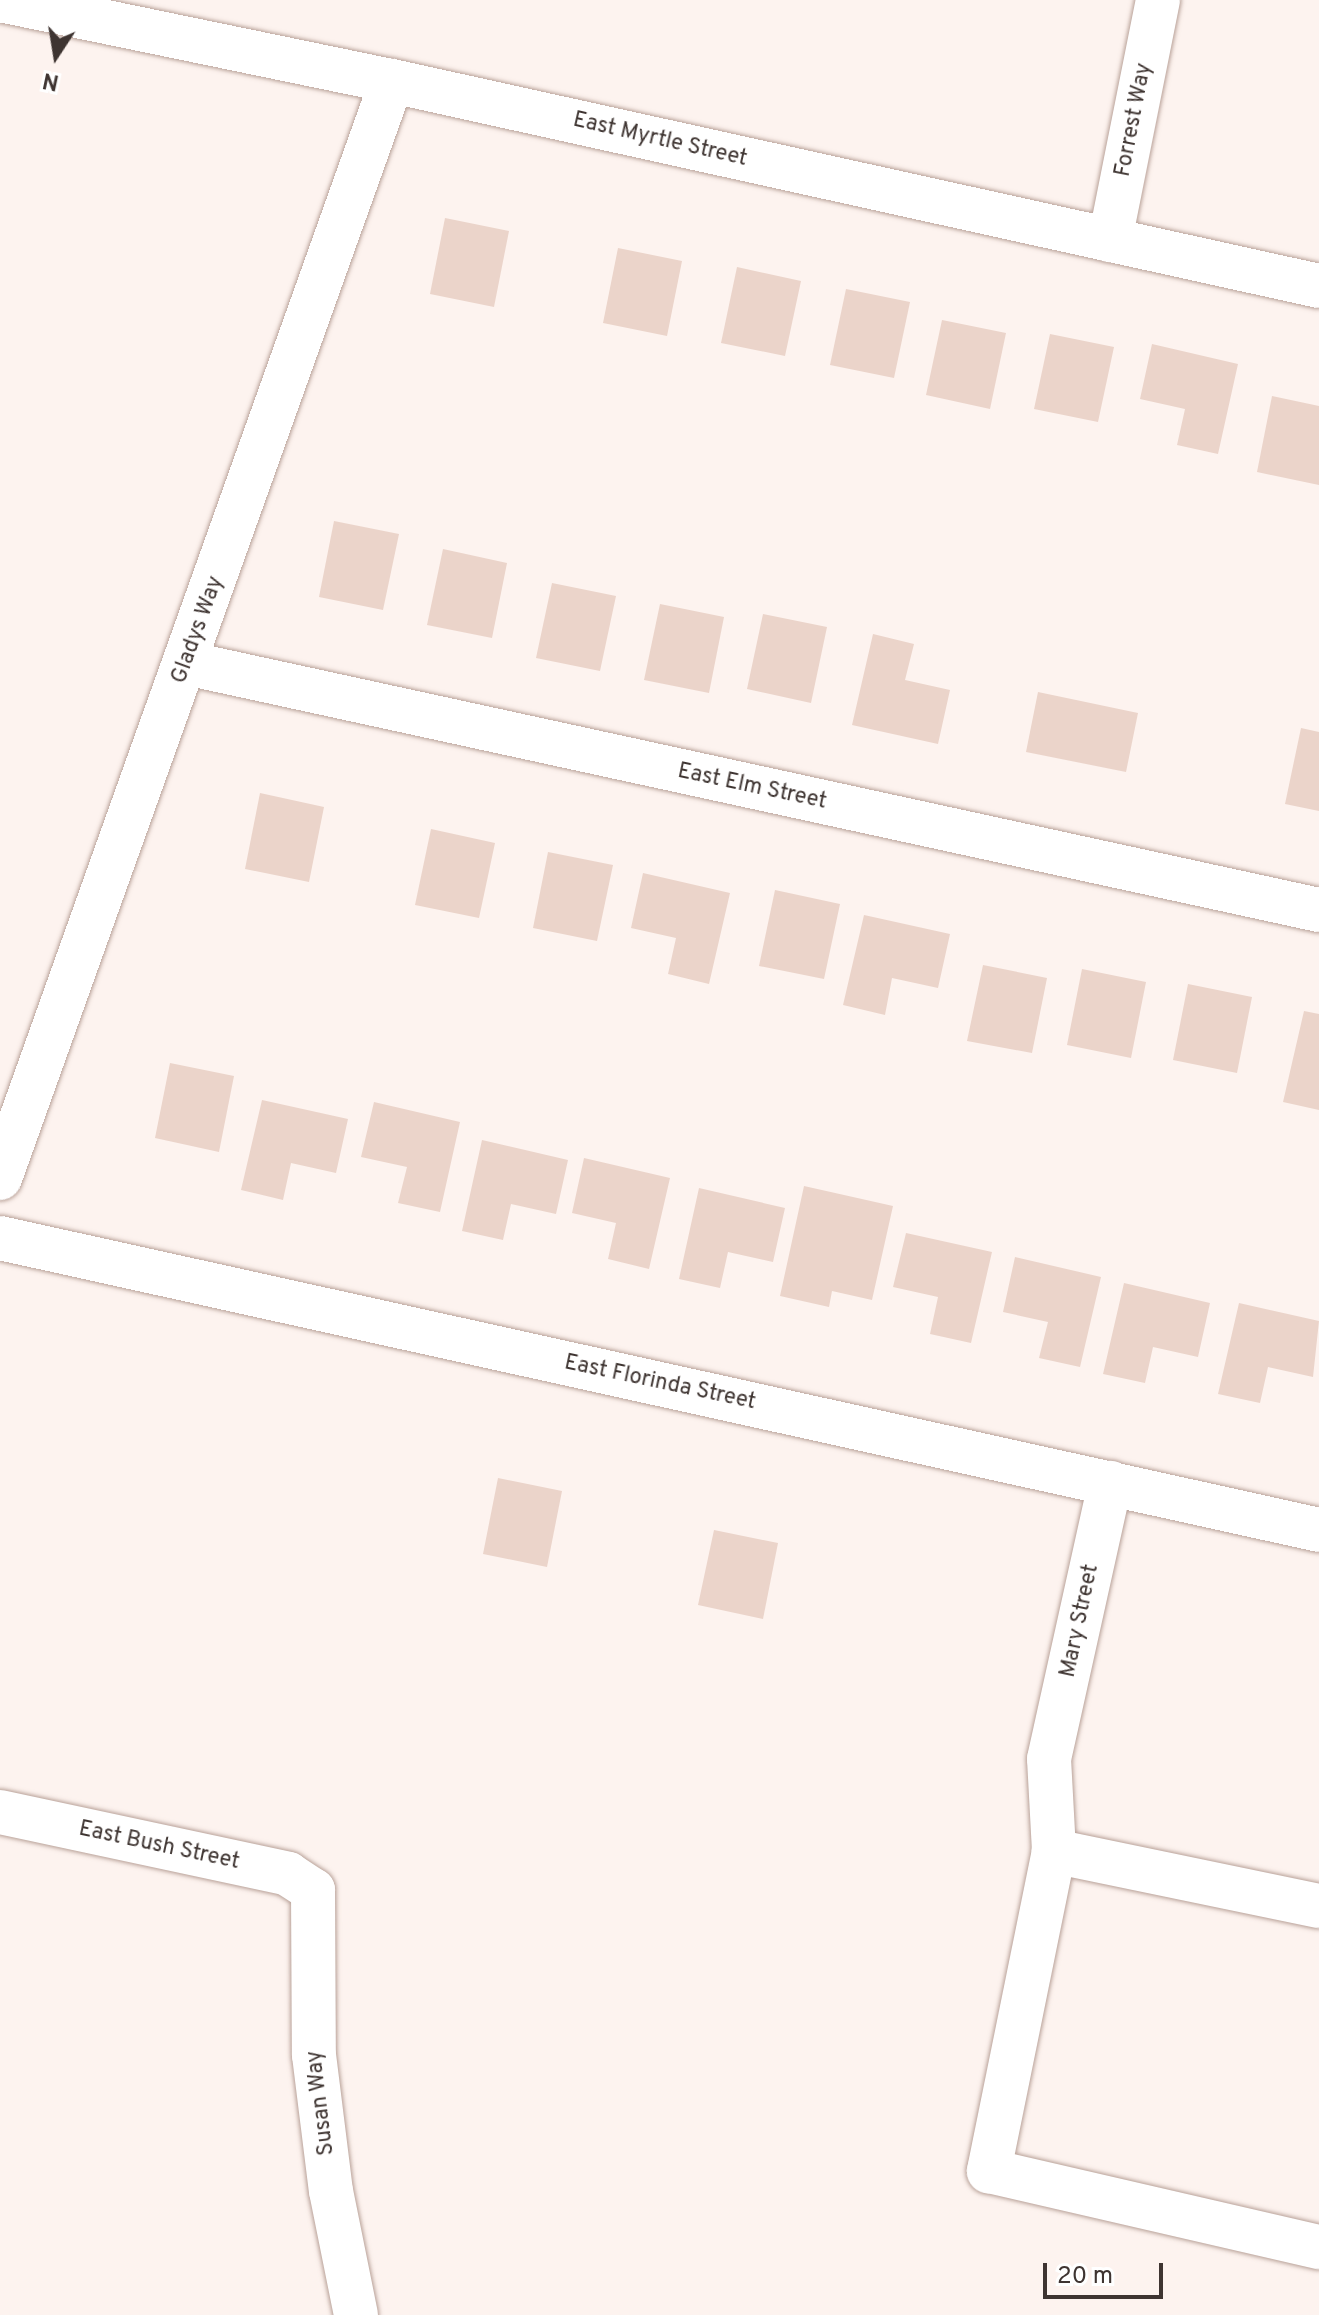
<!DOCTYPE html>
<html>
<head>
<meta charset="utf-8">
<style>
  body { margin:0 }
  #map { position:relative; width:1319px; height:2315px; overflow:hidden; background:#fdf3ef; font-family:Overpass,sans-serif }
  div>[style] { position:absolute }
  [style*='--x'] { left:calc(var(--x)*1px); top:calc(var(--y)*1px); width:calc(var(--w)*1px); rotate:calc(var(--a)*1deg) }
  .building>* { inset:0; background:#ebd4ca }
  .roads { filter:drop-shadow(0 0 2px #b9a299) drop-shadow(0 0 2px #b9a299) }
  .minor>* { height:44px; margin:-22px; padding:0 22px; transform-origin:22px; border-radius:22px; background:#fff }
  span { translate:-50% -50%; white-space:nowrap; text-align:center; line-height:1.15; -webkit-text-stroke:8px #fff; paint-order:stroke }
  .street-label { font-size:22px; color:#3e3431 }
  .north { position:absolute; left:16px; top:16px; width:80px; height:80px; -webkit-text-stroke:6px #fff; paint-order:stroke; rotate:192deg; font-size:22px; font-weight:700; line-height:32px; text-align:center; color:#3e3431 }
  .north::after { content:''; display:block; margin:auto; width:28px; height:36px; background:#3e3431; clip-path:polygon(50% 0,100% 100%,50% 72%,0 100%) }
  .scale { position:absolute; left:1043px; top:2263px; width:120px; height:36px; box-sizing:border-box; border:4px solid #3e3431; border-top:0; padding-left:10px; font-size:24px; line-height:28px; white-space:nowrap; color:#3e3431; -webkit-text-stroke:6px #fff; paint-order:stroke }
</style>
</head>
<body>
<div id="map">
  <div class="building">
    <i style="clip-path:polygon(445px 218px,509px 231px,494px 307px,430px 294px)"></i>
    <i style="clip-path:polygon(618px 248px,682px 261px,667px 336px,603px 323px)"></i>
    <i style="clip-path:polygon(737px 267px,801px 281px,785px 356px,721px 343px)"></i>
    <i style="clip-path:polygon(846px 289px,910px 302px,894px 378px,830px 365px)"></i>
    <i style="clip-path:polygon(942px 320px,1006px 333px,990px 409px,926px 395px)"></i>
    <i style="clip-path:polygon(1050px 334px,1114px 347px,1098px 422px,1034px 409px)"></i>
    <i style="clip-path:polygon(1152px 344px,1238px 364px,1218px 454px,1177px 445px,1185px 409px,1140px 399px)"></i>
    <i style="clip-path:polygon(1272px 396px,1319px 406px,1319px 485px,1257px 472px)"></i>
    <i style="clip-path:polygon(334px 521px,399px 534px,383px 610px,319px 597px)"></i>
    <i style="clip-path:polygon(443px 549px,507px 563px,492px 638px,427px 625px)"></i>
    <i style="clip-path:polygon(552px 583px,616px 596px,600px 671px,536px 658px)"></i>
    <i style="clip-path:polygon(660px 604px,724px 617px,709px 693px,644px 680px)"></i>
    <i style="clip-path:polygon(763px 614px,827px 627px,811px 703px,747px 689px)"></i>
    <i style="clip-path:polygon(873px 634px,914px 644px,905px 680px,950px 690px,938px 744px,852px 725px)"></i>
    <i style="clip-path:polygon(1038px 692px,1138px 713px,1126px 772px,1026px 752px)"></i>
    <i style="clip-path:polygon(1301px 728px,1319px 732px,1319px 811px,1285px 804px)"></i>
    <i style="clip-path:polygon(260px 793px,324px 807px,309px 882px,245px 869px)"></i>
    <i style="clip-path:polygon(431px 829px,495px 843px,479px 918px,415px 905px)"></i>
    <i style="clip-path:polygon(548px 852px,613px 865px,597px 941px,533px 928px)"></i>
    <i style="clip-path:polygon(643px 873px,730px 893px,709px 984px,668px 974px,676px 938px,631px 928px)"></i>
    <i style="clip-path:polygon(775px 890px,840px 904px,824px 979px,759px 966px)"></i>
    <i style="clip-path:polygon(864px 915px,950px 934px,938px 988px,892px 978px,885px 1015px,843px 1005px)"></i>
    <i style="clip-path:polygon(983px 965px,1047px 978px,1032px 1053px,967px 1041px)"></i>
    <i style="clip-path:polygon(1082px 969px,1146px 982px,1131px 1058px,1067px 1045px)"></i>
    <i style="clip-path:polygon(1188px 984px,1252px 997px,1237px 1073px,1173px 1060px)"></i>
    <i style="clip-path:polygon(1304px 1011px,1319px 1014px,1319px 1110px,1283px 1102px)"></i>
    <i style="clip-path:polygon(170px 1063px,234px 1076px,219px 1152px,155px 1138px)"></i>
    <i style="clip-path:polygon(262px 1100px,348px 1119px,336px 1173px,291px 1163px,283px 1200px,241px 1190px)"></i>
    <i style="clip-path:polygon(374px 1102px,460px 1122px,440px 1212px,398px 1203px,407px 1167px,361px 1157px)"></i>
    <i style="clip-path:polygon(482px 1140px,568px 1160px,556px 1214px,511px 1204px,503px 1240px,462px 1231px)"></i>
    <i style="clip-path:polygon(584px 1158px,670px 1178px,649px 1269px,608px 1259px,616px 1223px,572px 1213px)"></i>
    <i style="clip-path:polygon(804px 1186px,893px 1206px,872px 1300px,832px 1291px,829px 1307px,780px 1296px)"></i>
    <i style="clip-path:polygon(699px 1188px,785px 1208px,773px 1262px,728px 1252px,720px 1288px,679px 1279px)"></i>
    <i style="clip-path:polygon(906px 1233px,992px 1252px,971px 1343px,930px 1334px,938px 1297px,893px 1287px)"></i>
    <i style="clip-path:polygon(1015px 1257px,1101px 1277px,1080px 1367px,1039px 1358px,1048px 1322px,1003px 1312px)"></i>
    <i style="clip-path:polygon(1124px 1283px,1210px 1303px,1198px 1357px,1153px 1347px,1145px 1383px,1103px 1374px)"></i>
    <i style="clip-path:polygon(1239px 1303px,1319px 1321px,1313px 1377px,1268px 1367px,1260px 1403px,1218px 1394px)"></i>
    <i style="clip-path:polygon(498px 1478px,562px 1491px,547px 1567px,483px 1554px)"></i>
    <i style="clip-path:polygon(714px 1530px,778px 1543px,763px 1619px,698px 1605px)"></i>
  </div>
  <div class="roads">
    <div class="minor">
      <i style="--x:0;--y:0;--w:400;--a:11.7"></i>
      <i style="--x:392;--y:81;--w:949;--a:12.47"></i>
      <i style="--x:1110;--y:240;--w:245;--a:-78.7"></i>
      <i style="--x:186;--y:663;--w:1160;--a:12.3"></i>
      <i style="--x:0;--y:1178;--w:1165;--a:-70.34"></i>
      <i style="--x:0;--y:1238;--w:1351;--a:12.48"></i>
      <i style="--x:0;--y:1812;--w:295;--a:12.1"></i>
      <i style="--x:288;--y:1874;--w:30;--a:33"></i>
      <i style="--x:313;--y:1890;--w:165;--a:89.7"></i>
      <i style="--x:314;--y:2055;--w:137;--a:82.9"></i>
      <i style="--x:331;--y:2191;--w:126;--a:78.6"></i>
      <i style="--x:1054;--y:1851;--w:92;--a:-93.1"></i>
      <i style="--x:1049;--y:1759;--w:283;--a:-77.5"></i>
      <i style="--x:1319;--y:1906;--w:271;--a:-168.3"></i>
      <i style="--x:1054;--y:1851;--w:327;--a:101.5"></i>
      <i style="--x:989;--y:2171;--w:339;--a:13"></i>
    </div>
  </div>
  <div class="street-label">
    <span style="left:1134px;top:120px;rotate:-79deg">Forrest Way</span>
    <span style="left:660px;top:140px;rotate:13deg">East Myrtle Street</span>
    <span style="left:198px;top:630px;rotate:-70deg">Gladys Way</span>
    <span style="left:752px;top:787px;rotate:12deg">East Elm Street</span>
    <span style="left:660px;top:1383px;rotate:12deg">East Florinda Street</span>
    <span style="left:1080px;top:1621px;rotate:-78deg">Mary Street</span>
    <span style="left:159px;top:1846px;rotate:12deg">East Bush Street</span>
    <span style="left:321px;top:2103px;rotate:-97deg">Susan Way</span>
  </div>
  <div class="north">N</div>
  <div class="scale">20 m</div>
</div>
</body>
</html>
